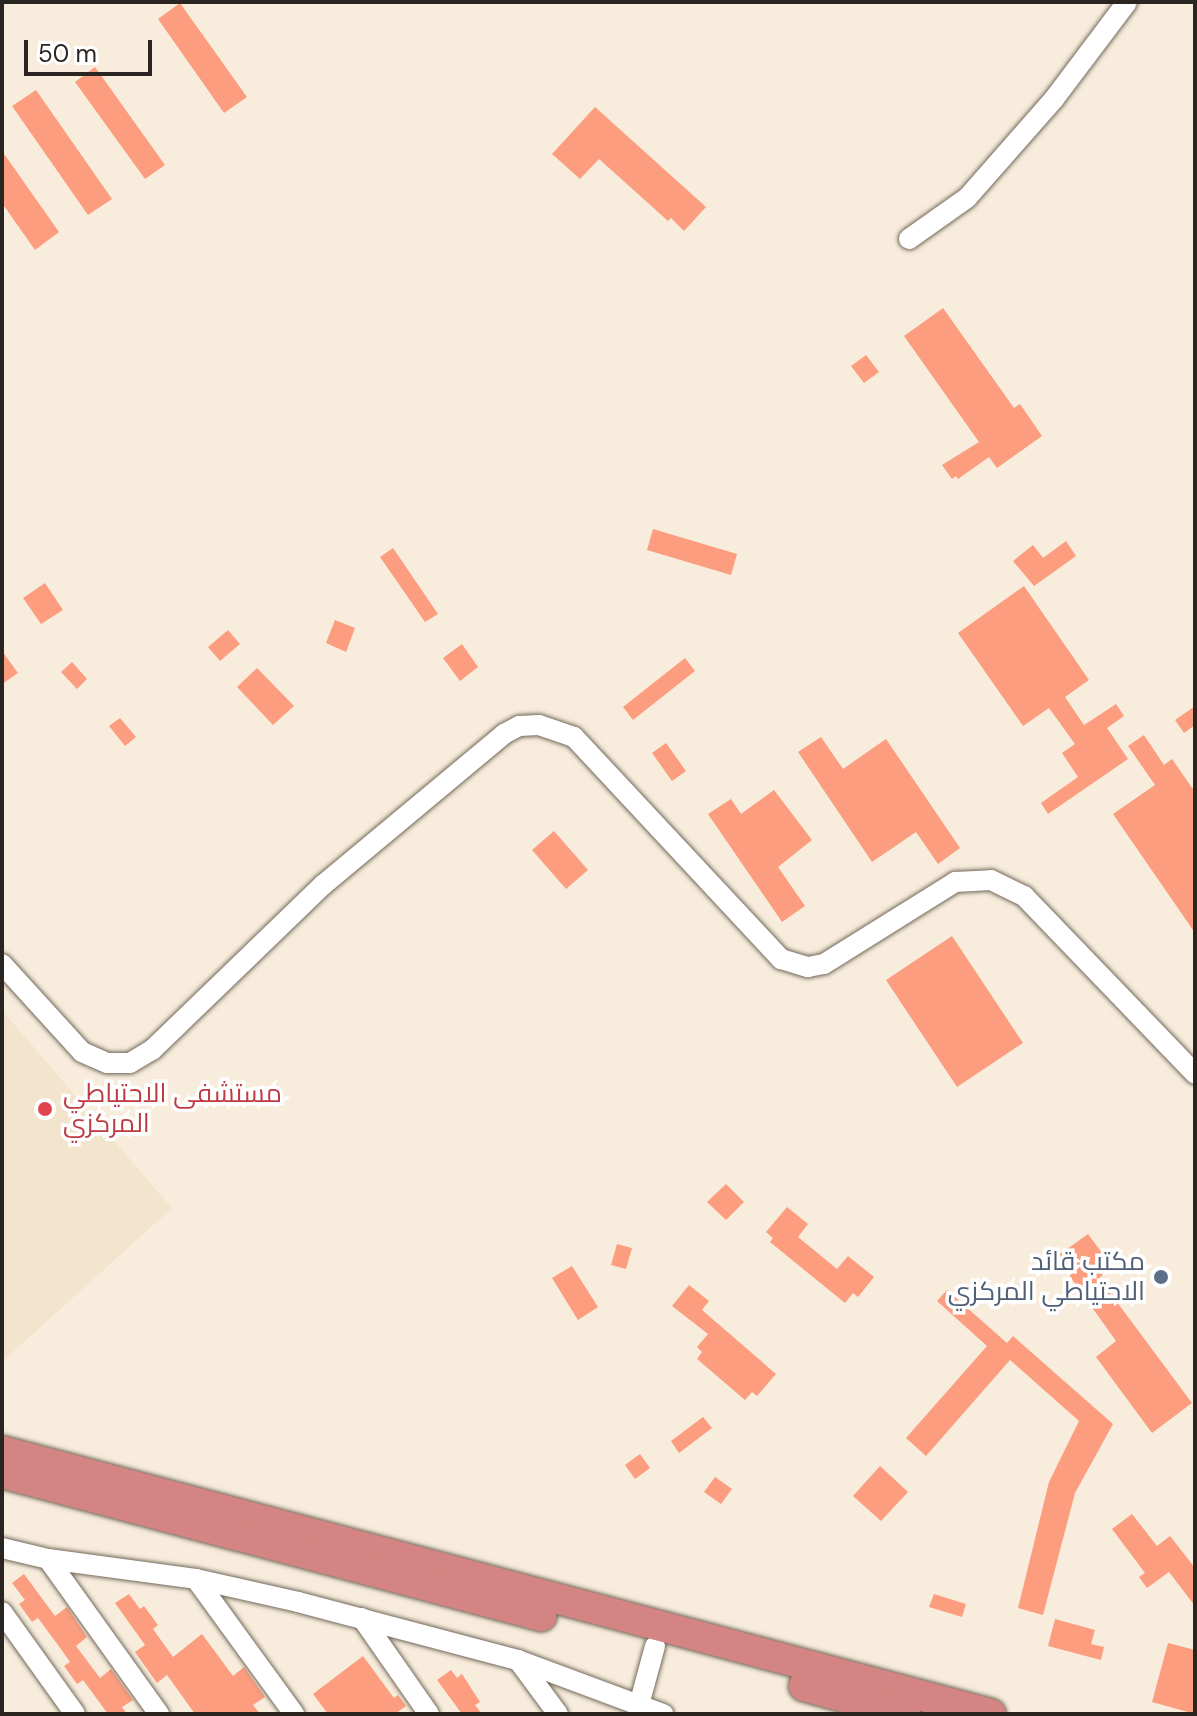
<!DOCTYPE html>
<html>
<head>
<meta charset="utf-8">
<style>
  body { margin:0 }
  #map { position:relative; width:1197px; height:1716px; overflow:hidden; background:#f8eddd; font-family:"DM Sans",Cairo,sans-serif }
  div>[style] { position:absolute }
  [style*='--x'] { left:calc(var(--x)*1px); top:calc(var(--y)*1px); width:calc(var(--w)*1px); rotate:calc(var(--a)*1deg) }
  .built>* { inset:0; background:#f3e4cd }
  .building>* { inset:0; background:#fb9d7e }
  .roads { filter:drop-shadow(0 0 2px #73695b) drop-shadow(0 0 2px #73695b) }
  .minor>* { height:20px; margin:-10px; padding:0 10px; transform-origin:10px; border-radius:10px; background:#fff }
  .highway>* { height:30px; margin:-15px; padding:0 15px; transform-origin:15px; border-radius:15px; background:#d48583 }
  .dots>* { width:22px; height:22px; translate:-50% -50%; box-sizing:border-box; border:4px solid #fff; border-radius:50% }
  span { translate:-50% -50%; white-space:nowrap; text-align:center; line-height:1.15; -webkit-text-stroke:7px #fff; paint-order:stroke }
  .health-label { font-size:26px; color:#be3a42 }
  .left { translate:0 -50%; text-align:left }
  .service-label { font-size:26px; color:#4e5e75 }
  .right { translate:-100% -50%; text-align:right }
  .frame { position:absolute; inset:0; border:4px solid #2a2520; pointer-events:none }
  .scale { position:absolute; left:24px; top:40px; width:128px; height:36px; box-sizing:border-box; border:4px solid #2a2520; border-top:0; padding-left:10px; font-size:24px; line-height:28px; white-space:nowrap; color:#2a2520; -webkit-text-stroke:6px #fff; paint-order:stroke }
</style>
</head>
<body>
<div id="map">
  <div class="built">
    <i style="clip-path:polygon(2px 1010px,172px 1208px,2px 1362px)"></i>
  </div>
  <div class="building">
    <i style="clip-path:polygon(180px 3px,247px 97px,224px 113px,158px 19px)"></i>
    <i style="clip-path:polygon(95px 67px,165px 165px,145px 179px,75px 82px)"></i>
    <i style="clip-path:polygon(36px 90px,112px 199px,88px 215px,12px 106px)"></i>
    <i style="clip-path:polygon(595px 107px,706px 207px,684px 231px,671px 218px,668px 221px,599px 159px,580px 179px,552px 154px)"></i>
    <i style="clip-path:polygon(2px 151px,59px 232px,35px 250px,2px 203px)"></i>
    <i style="clip-path:polygon(943px 308px,1014px 408px,1020px 404px,1042px 436px,997px 468px,989px 457px,958px 479px,956px 476px,952px 479px,942px 465px,979px 442px,904px 336px)"></i>
    <i style="clip-path:polygon(866px 355px,879px 372px,864px 383px,851px 366px)"></i>
    <i style="clip-path:polygon(653px 529px,737px 554px,731px 575px,647px 550px)"></i>
    <i style="clip-path:polygon(1066px 541px,1076px 556px,1034px 586px,1013px 561px,1033px 545px,1043px 558px)"></i>
    <i style="clip-path:polygon(393px 548px,438px 614px,425px 622px,380px 557px)"></i>
    <i style="clip-path:polygon(45px 583px,63px 610px,41px 624px,23px 598px)"></i>
    <i style="clip-path:polygon(1024px 586px,1089px 680px,1065px 697px,1084px 725px,1116px 704px,1124px 716px,1107px 728px,1128px 759px,1048px 814px,1041px 803px,1078px 777px,1062px 753px,1075px 744px,1049px 708px,1023px 726px,958px 633px)"></i>
    <i style="clip-path:polygon(335px 620px,355px 628px,346px 652px,326px 643px)"></i>
    <i style="clip-path:polygon(228px 630px,240px 644px,220px 661px,208px 647px)"></i>
    <i style="clip-path:polygon(462px 644px,478px 667px,460px 681px,443px 658px)"></i>
    <i style="clip-path:polygon(2px 651px,18px 673px,2px 684px)"></i>
    <i style="clip-path:polygon(685px 658px,695px 671px,633px 720px,623px 707px)"></i>
    <i style="clip-path:polygon(72px 662px,87px 679px,77px 689px,61px 672px)"></i>
    <i style="clip-path:polygon(257px 668px,294px 706px,273px 725px,237px 687px)"></i>
    <i style="clip-path:polygon(1195px 706px,1195px 725px,1184px 733px,1175px 720px)"></i>
    <i style="clip-path:polygon(120px 718px,136px 737px,125px 746px,109px 726px)"></i>
    <i style="clip-path:polygon(1144px 735px,1164px 765px,1172px 759px,1195px 792px,1195px 933px,1113px 814px,1155px 785px,1128px 746px)"></i>
    <i style="clip-path:polygon(821px 737px,843px 769px,886px 739px,960px 848px,938px 864px,916px 832px,872px 862px,798px 752px)"></i>
    <i style="clip-path:polygon(666px 743px,686px 771px,672px 781px,652px 753px)"></i>
    <i style="clip-path:polygon(774px 790px,812px 840px,778px 867px,805px 906px,782px 922px,708px 814px,731px 799px,741px 814px)"></i>
    <i style="clip-path:polygon(554px 831px,588px 870px,566px 889px,532px 850px)"></i>
    <i style="clip-path:polygon(952px 936px,1023px 1043px,957px 1087px,886px 980px)"></i>
    <i style="clip-path:polygon(726px 1184px,744px 1202px,726px 1220px,707px 1202px)"></i>
    <i style="clip-path:polygon(787px 1207px,808px 1224px,798px 1237px,837px 1269px,848px 1256px,874px 1277px,858px 1297px,853px 1293px,845px 1303px,770px 1242px,773px 1238px,766px 1232px)"></i>
    <i style="clip-path:polygon(1088px 1234px,1113px 1268px,1099px 1278px,1192px 1403px,1152px 1433px,1096px 1357px,1116px 1341px,1056px 1257px)"></i>
    <i style="clip-path:polygon(617px 1244px,632px 1248px,626px 1269px,611px 1265px)"></i>
    <i style="clip-path:polygon(572px 1266px,598px 1307px,578px 1320px,552px 1278px)"></i>
    <i style="clip-path:polygon(689px 1285px,709px 1301px,702px 1310px,776px 1374px,757px 1396px,752px 1392px,745px 1400px,697px 1359px,702px 1352px,697px 1347px,708px 1334px,672px 1306px)"></i>
    <i style="clip-path:polygon(947px 1290px,1007px 1343px,1013px 1336px,1113px 1424px,1075px 1493px,1043px 1615px,1018px 1608px,1049px 1482px,1079px 1421px,1010px 1360px,926px 1456px,906px 1438px,987px 1346px,937px 1301px)"></i>
    <i style="clip-path:polygon(703px 1417px,712px 1428px,679px 1453px,671px 1441px)"></i>
    <i style="clip-path:polygon(640px 1454px,650px 1468px,635px 1479px,625px 1465px)"></i>
    <i style="clip-path:polygon(880px 1466px,908px 1492px,881px 1521px,853px 1496px)"></i>
    <i style="clip-path:polygon(715px 1477px,732px 1489px,721px 1504px,704px 1492px)"></i>
    <i style="clip-path:polygon(1132px 1514px,1157px 1546px,1170px 1536px,1195px 1568px,1195px 1606px,1169px 1572px,1147px 1588px,1139px 1577px,1145px 1573px,1112px 1529px)"></i>
    <i style="clip-path:polygon(24px 1574px,55px 1616px,67px 1607px,87px 1637px,76px 1646px,100px 1678px,111px 1669px,133px 1700px,122px 1707px,127px 1714px,108px 1714px,83px 1680px,77px 1684px,64px 1666px,70px 1662px,58px 1645px,38px 1618px,32px 1622px,19px 1604px,25px 1600px,12px 1583px)"></i>
    <i style="clip-path:polygon(129px 1594px,140px 1609px,144px 1606px,158px 1625px,153px 1629px,173px 1657px,202px 1634px,233px 1676px,244px 1667px,265px 1697px,253px 1705px,260px 1714px,195px 1714px,167px 1675px,157px 1683px,135px 1652px,145px 1645px,115px 1603px)"></i>
    <i style="clip-path:polygon(934px 1594px,966px 1604px,962px 1617px,929px 1607px)"></i>
    <i style="clip-path:polygon(1055px 1619px,1095px 1630px,1091px 1644px,1104px 1647px,1101px 1660px,1048px 1646px)"></i>
    <i style="clip-path:polygon(1168px 1643px,1195px 1650px,1195px 1714px,1152px 1702px)"></i>
    <i style="clip-path:polygon(363px 1656px,394px 1698px,398px 1695px,406px 1706px,395px 1714px,328px 1714px,313px 1694px)"></i>
    <i style="clip-path:polygon(451px 1670px,457px 1678px,462px 1674px,480px 1702px,475px 1705px,482px 1714px,462px 1714px,437px 1680px)"></i>
  </div>
  <div class="roads">
    <div class="minor">
      <i style="--x:909;--y:239;--w:71;--a:-35.3"></i>
      <i style="--x:967;--y:198;--w:132;--a:-48.7"></i>
      <i style="--x:1054;--y:99;--w:121;--a:-53"></i>
      <i style="--x:2;--y:964;--w:119;--a:47.7"></i>
      <i style="--x:82;--y:1052;--w:27;--a:24"></i>
      <i style="--x:107;--y:1063;--w:23;--a:0"></i>
      <i style="--x:130;--y:1063;--w:26;--a:-31"></i>
      <i style="--x:152;--y:1050;--w:238;--a:-44"></i>
      <i style="--x:323;--y:885;--w:236;--a:-39.8"></i>
      <i style="--x:504;--y:734;--w:17;--a:-28"></i>
      <i style="--x:519;--y:726;--w:20;--a:-3"></i>
      <i style="--x:539;--y:725;--w:37;--a:19"></i>
      <i style="--x:574;--y:737;--w:304;--a:47"></i>
      <i style="--x:781;--y:959;--w:28;--a:17"></i>
      <i style="--x:808;--y:967;--w:16;--a:-11"></i>
      <i style="--x:824;--y:964;--w:155;--a:-32"></i>
      <i style="--x:955;--y:882;--w:36;--a:-3"></i>
      <i style="--x:991;--y:880;--w:37;--a:26"></i>
      <i style="--x:1024;--y:896;--w:247;--a:46.1"></i>
      <i style="--x:2;--y:1548;--w:47;--a:13.4"></i>
      <i style="--x:48;--y:1559;--w:149;--a:7.7"></i>
      <i style="--x:196;--y:1579;--w:105;--a:12.7"></i>
      <i style="--x:298;--y:1602;--w:228;--a:14.8"></i>
      <i style="--x:518;--y:1660;--w:155;--a:20.4"></i>
      <i style="--x:48;--y:1559;--w:191;--a:54.4"></i>
      <i style="--x:196;--y:1579;--w:167;--a:54"></i>
      <i style="--x:2;--y:1612;--w:125;--a:54.4"></i>
      <i style="--x:362;--y:1618;--w:117;--a:55.1"></i>
      <i style="--x:518;--y:1660;--w:67;--a:53.5"></i>
      <i style="--x:639;--y:1705;--w:61;--a:-74.8"></i>
    </div>
    <div class="highway">
      <i style="--x:2;--y:1451;--w:1023;--a:14.89"></i>
      <i style="--x:2;--y:1473;--w:558;--a:14.86"></i>
      <i style="--x:804;--y:1686;--w:105;--a:15.5"></i>
    </div>
  </div>
  <div class="dots">
    <i style="left:45px;top:1109px;background:#e0444e"></i>
    <i style="left:1161px;top:1277px;background:#5c6f8a"></i>
  </div>
  <div class="health-label">
    <span class="left" style="left:63px;top:1109px">مستشفى الاحتياطي<br>المركزي</span>
  </div>
  <div class="service-label">
    <span class="right" style="left:1145px;top:1277px">مكتب قائد<br>الاحتياطي المركزي</span>
  </div>
  <div class="frame"></div>
  <div class="scale">50 m</div>
</div>
</body>
</html>
